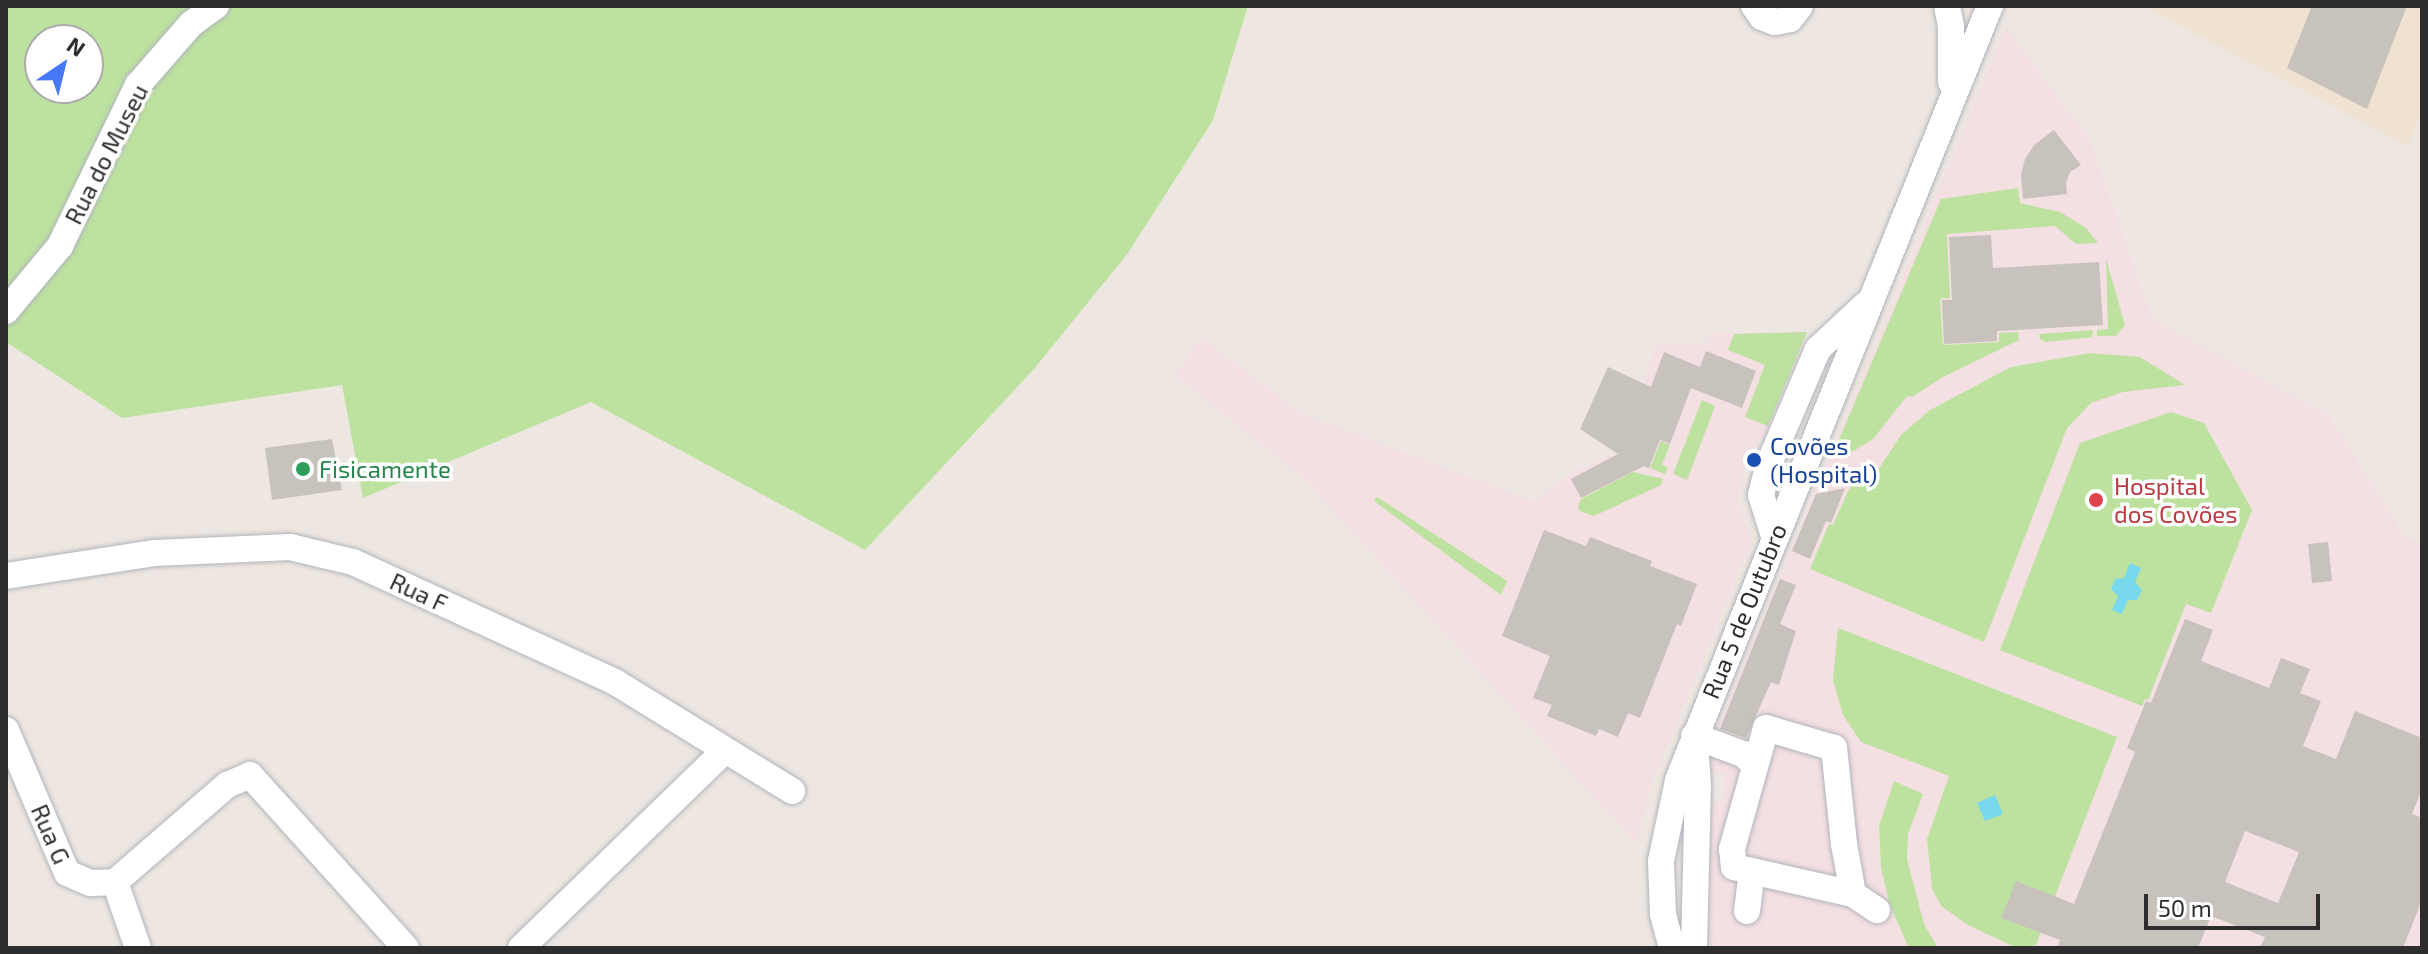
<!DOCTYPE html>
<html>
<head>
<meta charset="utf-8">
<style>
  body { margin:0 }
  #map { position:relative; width:2428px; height:954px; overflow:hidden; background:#eee7e1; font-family:"Exo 2",sans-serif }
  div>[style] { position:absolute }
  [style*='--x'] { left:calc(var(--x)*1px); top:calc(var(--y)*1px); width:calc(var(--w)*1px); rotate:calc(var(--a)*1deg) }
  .education>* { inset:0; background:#efe2d1 }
  .medical>* { inset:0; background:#f4dfe2 }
  .green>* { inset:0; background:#bde29f }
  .water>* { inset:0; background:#78d8ec }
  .building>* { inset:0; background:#c7c2bc }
  .roads { filter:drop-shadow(0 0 2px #b1b4bd) drop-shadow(0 0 2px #b1b4bd) }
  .minor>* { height:26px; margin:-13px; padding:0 13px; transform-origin:13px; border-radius:13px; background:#fff }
  .dots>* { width:22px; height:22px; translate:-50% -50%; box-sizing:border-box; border:4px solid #fff; border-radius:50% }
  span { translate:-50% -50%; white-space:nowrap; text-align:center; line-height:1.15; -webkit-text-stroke:7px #fff; paint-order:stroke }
  .street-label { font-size:24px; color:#2d2d2d }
  .transit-label { font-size:24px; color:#164399 }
  .left { translate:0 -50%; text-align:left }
  .leisure-label { font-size:24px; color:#27864d }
  .health-label { font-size:24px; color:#be3a42 }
  .frame { position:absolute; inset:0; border:8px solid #2d2d2d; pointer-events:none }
  .north { position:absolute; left:24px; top:24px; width:80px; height:80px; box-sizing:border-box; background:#fff; border:2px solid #ababab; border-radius:50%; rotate:35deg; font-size:22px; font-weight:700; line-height:32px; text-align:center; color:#2d2d2d }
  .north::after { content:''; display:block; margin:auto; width:28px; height:36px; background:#4778f5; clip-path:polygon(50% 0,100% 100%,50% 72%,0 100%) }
  .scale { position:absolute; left:2144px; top:894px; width:176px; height:36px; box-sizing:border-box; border:4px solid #2d2d2d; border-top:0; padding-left:10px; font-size:24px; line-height:28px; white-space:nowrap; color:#2d2d2d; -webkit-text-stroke:6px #fff; paint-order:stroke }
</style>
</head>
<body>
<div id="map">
  <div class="education">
    <i style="clip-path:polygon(2143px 6px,2422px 6px,2422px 109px,2408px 146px)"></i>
  </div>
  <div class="medical">
    <i style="clip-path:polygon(2006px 28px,2090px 141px,2152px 319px,2329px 416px,2405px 538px,2422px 543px,2422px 948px,1710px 948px,1711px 802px,1724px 801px,1725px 774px,1711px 773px,1714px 737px)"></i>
    <i style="clip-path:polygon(1808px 331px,1763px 441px,1757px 439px,1742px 474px,1737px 503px,1751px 539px,1651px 785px,1636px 843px,1302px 476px,1176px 376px,1201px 338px,1300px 413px,1535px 502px,1570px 473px,1614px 454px,1658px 343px,1707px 343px,1711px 334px)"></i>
  </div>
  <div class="green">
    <i style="clip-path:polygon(evenodd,6px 6px,1248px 6px,1213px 120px,1128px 253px,1034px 369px,865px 550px,591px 402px,363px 498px,342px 385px,122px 418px,6px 342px,6px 6px,40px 40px,88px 40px,88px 88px,40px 88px,40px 40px)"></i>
    <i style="clip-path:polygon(2018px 188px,2020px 203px,2060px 212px,2086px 228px,2098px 243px,2076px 244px,2055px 226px,1947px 234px,1950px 298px,1940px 299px,1943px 345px,1999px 342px,1999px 333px,2018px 332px,2019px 340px,1943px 377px,1912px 397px,1907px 396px,1873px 439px,1842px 458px,1832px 456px,1941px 199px)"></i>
    <i style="clip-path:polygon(2106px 259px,2125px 325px,2116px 336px,2097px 336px,2097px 330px,2108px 329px)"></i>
    <i style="clip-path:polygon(2093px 330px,2092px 337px,2046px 342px,2040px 339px,2040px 334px)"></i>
    <i style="clip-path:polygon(1807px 332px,1768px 426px,1745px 417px,1765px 365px,1728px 350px,1734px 334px)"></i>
    <i style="clip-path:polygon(2090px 353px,2140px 357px,2185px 385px,2123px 392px,2091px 403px,2067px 428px,1984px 642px,1810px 569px,1829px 524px,1833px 525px,1850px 487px,1872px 479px,1901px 435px,1930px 410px,2011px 367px)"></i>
    <i style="clip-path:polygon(1702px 400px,1715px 406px,1687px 480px,1673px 474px)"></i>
    <i style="clip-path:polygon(2171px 412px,2204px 423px,2252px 510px,2211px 613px,2186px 604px,2148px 700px,2145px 699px,2142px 706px,2000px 650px,2080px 443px)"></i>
    <i style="clip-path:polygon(1661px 441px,1670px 445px,1662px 465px,1668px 468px,1665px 474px,1650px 468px)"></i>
    <i style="clip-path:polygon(1633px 472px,1663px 479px,1661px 485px,1594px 516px,1580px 511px,1578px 506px,1581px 499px)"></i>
    <i style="clip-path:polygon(1377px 497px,1507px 581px,1501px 595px,1374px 501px)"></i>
    <i style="clip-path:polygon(1838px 628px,2117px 737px,2036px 945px,2017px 948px,1968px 925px,1941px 906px,1932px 889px,1927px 839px,1949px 776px,1861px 742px,1843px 715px,1833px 680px)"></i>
    <i style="clip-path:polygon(1894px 781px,1923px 794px,1908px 834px,1907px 859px,1924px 924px,1938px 948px,1909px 948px,1890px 905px,1881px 868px,1879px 826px)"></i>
  </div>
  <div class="water">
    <i style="clip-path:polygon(2130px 563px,2141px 568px,2135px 582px,2142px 590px,2137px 600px,2128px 600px,2122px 614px,2112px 610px,2118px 596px,2111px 589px,2115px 579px,2124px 578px)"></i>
    <i style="clip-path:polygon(1995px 795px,2003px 814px,1985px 821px,1977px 803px)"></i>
  </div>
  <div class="building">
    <i style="clip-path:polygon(2312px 6px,2407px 6px,2367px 109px,2287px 68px)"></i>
    <i style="clip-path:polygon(2054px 130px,2081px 165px,2070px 172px,2066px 183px,2067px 194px,2023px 199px,2021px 175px,2025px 159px,2034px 145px)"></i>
    <i style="clip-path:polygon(1991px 235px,1993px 268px,2099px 262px,2103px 325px,1997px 331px,1997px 341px,1944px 344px,1942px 300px,1952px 300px,1949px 237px)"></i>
    <i style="clip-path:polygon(1706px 351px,1756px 371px,1742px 408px,1691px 388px,1670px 444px,1660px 440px,1649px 468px,1644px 466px,1581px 498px,1571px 479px,1618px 454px,1580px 429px,1608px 367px,1651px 387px,1664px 352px,1700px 367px)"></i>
    <i style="clip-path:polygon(332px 439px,342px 490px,272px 500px,265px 448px)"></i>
    <i style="clip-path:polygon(1845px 488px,1831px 523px,1826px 521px,1810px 559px,1792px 551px,1816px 494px)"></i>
    <i style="clip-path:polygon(1544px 530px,1586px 546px,1590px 537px,1652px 561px,1650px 566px,1697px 584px,1681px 626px,1677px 624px,1640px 718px,1628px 713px,1618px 737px,1599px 729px,1596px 736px,1547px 716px,1552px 705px,1533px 698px,1550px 656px,1502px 636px)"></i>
    <i style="clip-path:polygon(2328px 542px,2332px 581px,2312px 583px,2308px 544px)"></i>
    <i style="clip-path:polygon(1780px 579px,1796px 585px,1780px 624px,1796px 631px,1779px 685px,1771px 682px,1746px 738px,1720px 729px)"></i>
    <i style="clip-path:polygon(evenodd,2185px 619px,2213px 630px,2201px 661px,2269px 688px,2281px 658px,2310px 669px,2300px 693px,2321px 701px,2303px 746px,2336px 759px,2355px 711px,2422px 738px,2422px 789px,2412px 814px,2422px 818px,2422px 900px,2403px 948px,2260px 948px,2265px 937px,2211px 916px,2198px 948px,2057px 948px,2060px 940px,2001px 918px,2016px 881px,2074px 904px,2135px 752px,2127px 748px,2146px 701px,2151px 703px,2185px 619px,2245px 831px,2299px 852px,2278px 903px,2225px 882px,2245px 831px)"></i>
  </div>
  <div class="roads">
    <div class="minor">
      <i style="--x:1754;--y:6;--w:14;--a:54"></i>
      <i style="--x:1762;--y:17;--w:14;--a:21"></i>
      <i style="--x:1775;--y:22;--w:15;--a:-11"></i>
      <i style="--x:1790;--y:19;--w:16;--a:-52"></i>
      <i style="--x:1947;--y:6;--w:20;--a:79"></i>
      <i style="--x:1951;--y:26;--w:56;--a:90"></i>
      <i style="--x:6;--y:311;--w:85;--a:-50.3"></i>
      <i style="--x:60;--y:246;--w:179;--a:-64.2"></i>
      <i style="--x:138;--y:85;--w:81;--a:-49"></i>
      <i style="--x:191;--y:24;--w:31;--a:-36"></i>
      <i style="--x:1774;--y:536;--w:43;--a:-107.6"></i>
      <i style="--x:1761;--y:495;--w:30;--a:-76"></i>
      <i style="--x:1768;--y:466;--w:127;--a:-66.9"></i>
      <i style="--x:1818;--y:349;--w:64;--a:-43.1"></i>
      <i style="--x:6;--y:576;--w:151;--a:-8.8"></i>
      <i style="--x:155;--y:553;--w:135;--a:-2.5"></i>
      <i style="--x:290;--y:547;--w:65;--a:13.4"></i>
      <i style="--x:353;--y:562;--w:288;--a:24.6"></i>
      <i style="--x:615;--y:682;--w:208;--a:31.6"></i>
      <i style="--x:6;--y:730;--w:155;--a:66.9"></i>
      <i style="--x:67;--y:873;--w:26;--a:23"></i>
      <i style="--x:91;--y:883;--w:24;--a:-2"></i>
      <i style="--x:1694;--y:736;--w:52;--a:20.2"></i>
      <i style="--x:1743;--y:754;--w:16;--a:43"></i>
      <i style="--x:115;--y:882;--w:148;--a:-40.9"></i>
      <i style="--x:227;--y:785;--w:25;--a:-23"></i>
      <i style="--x:250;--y:775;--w:233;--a:48"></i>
      <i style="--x:115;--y:882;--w:70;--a:70.8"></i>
      <i style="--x:1853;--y:894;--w:51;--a:-100.2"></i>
      <i style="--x:1844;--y:844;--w:97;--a:-95.9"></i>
      <i style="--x:1834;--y:748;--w:71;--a:-163.6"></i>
      <i style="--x:1766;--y:728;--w:126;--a:105.7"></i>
      <i style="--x:1732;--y:849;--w:18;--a:84"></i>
      <i style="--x:1734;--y:867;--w:122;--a:12.8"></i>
      <i style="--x:1853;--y:894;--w:29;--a:34"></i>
      <i style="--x:1747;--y:911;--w:40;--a:-82.9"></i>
      <i style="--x:521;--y:948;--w:284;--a:-44.1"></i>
      <i style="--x:1672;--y:948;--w:35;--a:-105"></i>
      <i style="--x:1663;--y:914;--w:53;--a:-92.2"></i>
      <i style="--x:1661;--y:861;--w:83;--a:-78.1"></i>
      <i style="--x:1678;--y:780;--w:835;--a:-68.05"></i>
      <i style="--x:1694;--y:948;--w:163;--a:-88.6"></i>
      <i style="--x:1698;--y:785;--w:42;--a:-94.1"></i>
    </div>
  </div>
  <div class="dots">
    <i style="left:1754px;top:460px;background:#1a4fb4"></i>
    <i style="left:303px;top:469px;background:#2e9e5b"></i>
    <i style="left:2096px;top:500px;background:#e0444e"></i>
  </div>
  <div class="street-label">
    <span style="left:106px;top:154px;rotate:-63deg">Rua do Museu</span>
    <span style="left:419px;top:592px;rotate:25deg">Rua F</span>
    <span style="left:1744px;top:611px;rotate:-68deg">Rua 5 de Outubro</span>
    <span style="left:51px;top:834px;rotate:67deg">Rua G</span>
  </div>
  <div class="transit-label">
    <span class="left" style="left:1770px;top:460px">Covões<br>(Hospital)</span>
  </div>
  <div class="leisure-label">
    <span class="left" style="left:319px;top:469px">Fisicamente</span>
  </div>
  <div class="health-label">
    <span class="left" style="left:2114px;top:500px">Hospital<br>dos Covões</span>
  </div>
  <div class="frame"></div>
  <div class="north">N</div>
  <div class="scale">50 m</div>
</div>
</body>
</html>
